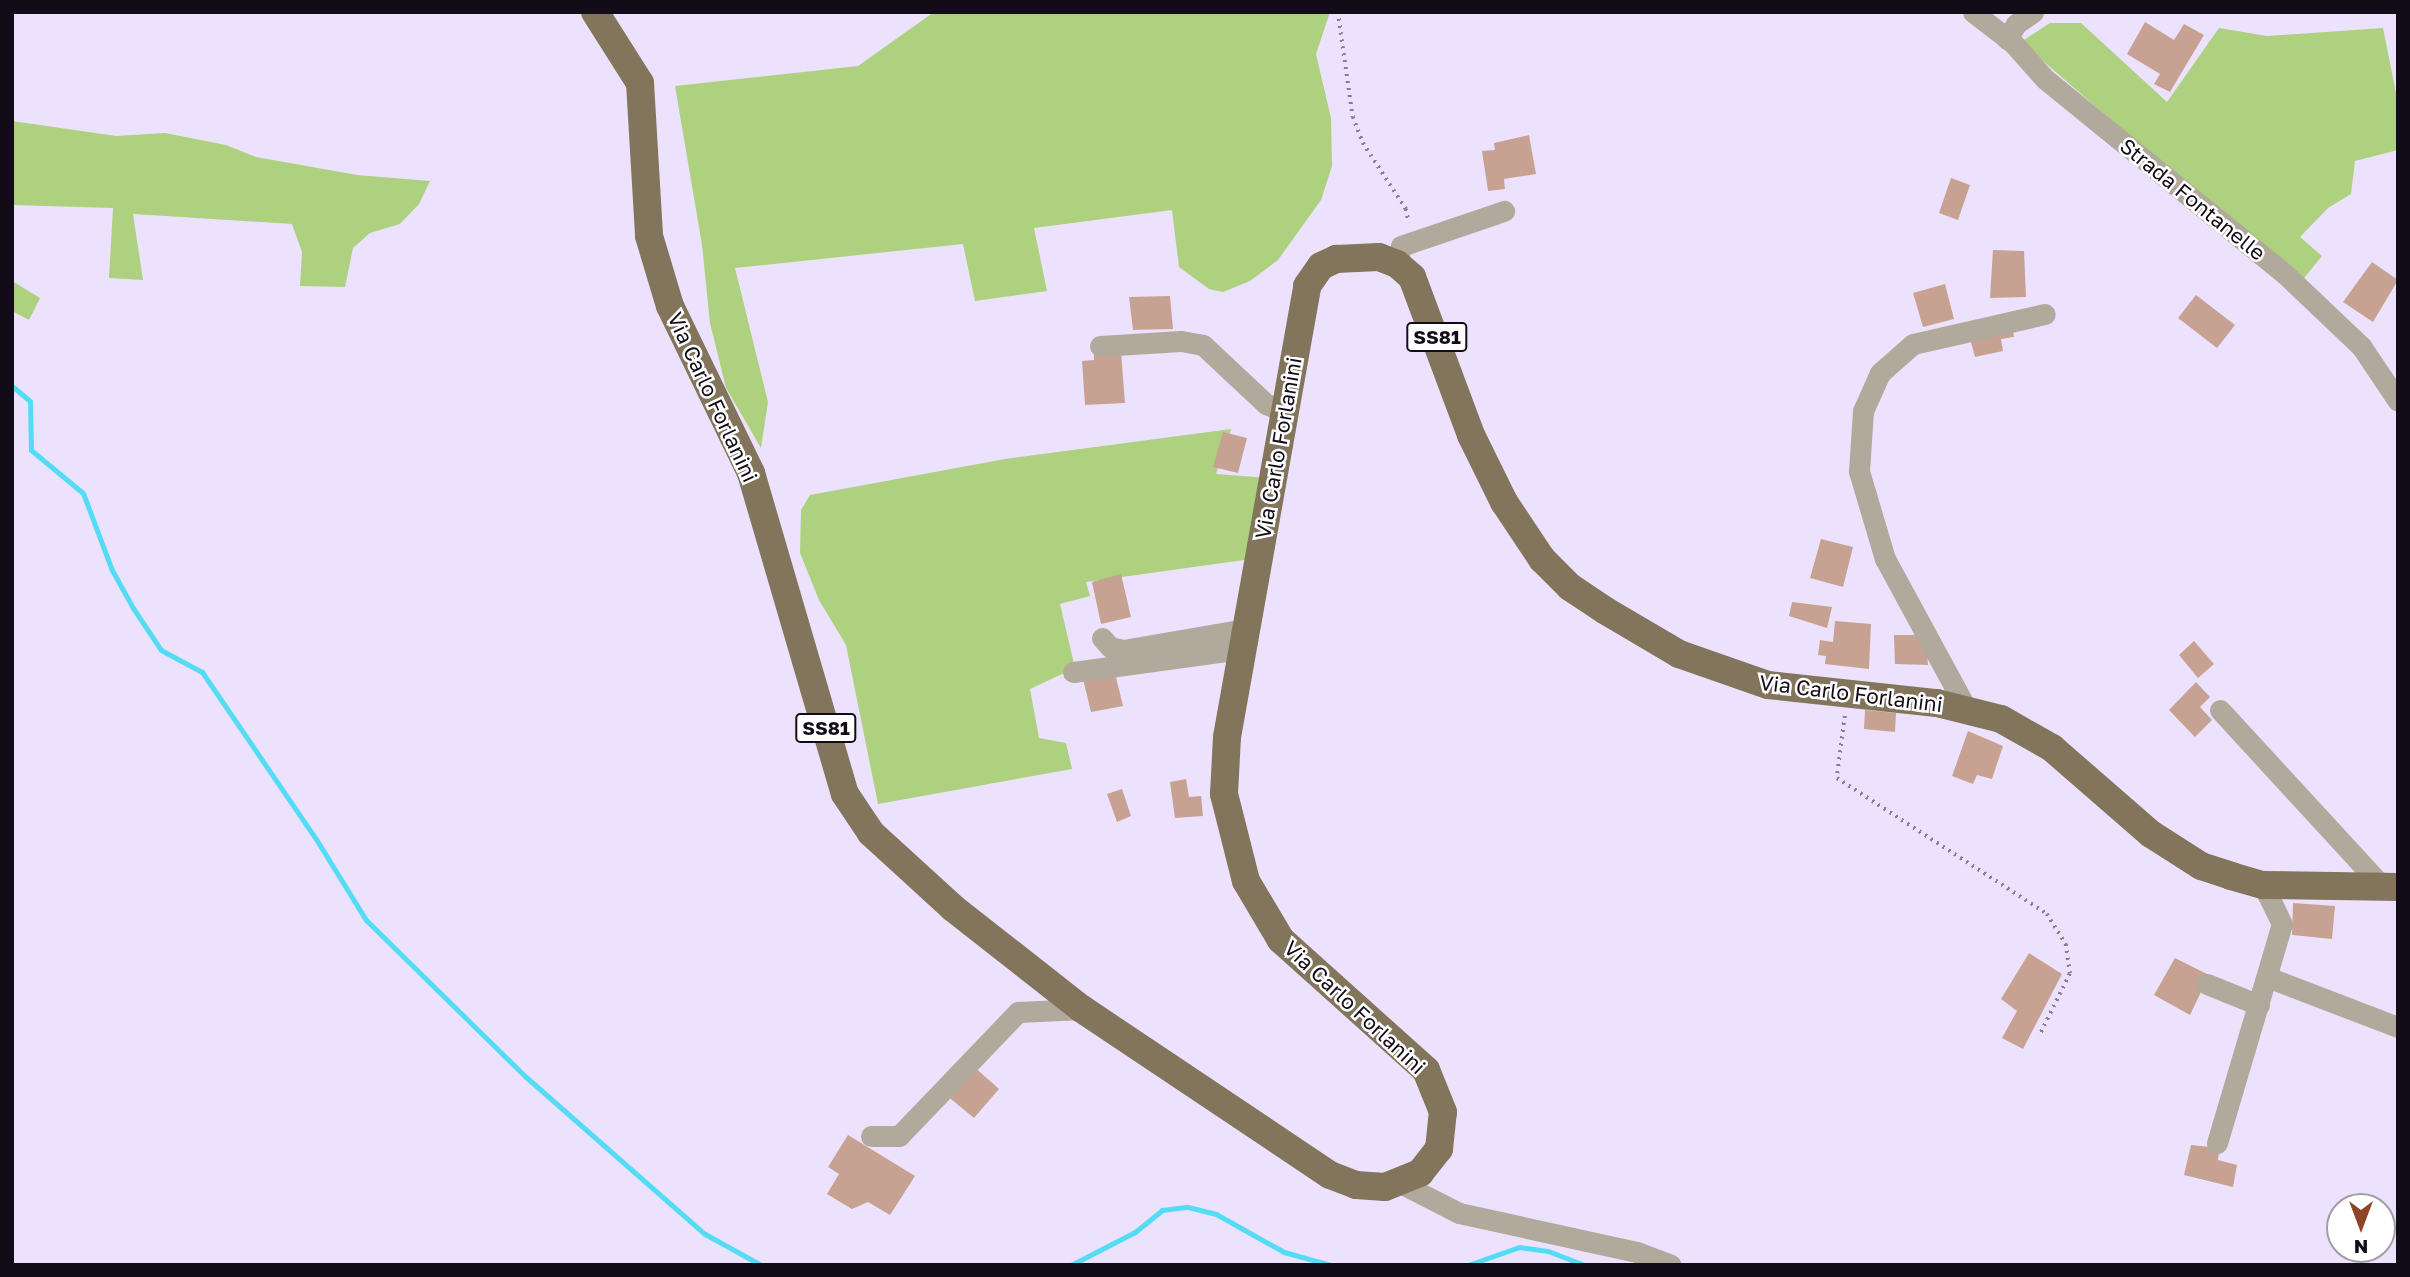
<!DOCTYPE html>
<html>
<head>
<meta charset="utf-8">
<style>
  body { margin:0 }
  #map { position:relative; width:2410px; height:1277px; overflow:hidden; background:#ede2fe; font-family:"Golos Text",sans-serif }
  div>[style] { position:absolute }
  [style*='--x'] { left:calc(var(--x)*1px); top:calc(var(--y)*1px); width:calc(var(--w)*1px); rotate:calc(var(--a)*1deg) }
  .green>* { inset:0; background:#add17f }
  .stream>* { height:5px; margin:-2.5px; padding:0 2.5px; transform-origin:2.5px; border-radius:2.5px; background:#55dcf5 }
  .building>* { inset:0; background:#c7a292 }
  .path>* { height:3.5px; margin-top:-1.75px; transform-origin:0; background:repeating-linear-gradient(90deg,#867e92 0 2px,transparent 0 7px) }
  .minor>* { height:21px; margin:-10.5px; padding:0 10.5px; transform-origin:10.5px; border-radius:10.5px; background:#b1a99b }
  .major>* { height:28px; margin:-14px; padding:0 14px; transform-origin:14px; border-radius:14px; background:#83755b }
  span { translate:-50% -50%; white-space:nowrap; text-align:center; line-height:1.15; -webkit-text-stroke:5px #fff; paint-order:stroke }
  .shield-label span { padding:2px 5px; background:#fff; border:2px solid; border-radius:5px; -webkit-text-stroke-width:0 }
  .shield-label { font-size:19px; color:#110c17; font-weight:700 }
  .street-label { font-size:21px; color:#110c17 }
  .frame { position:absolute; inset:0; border:14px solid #110c17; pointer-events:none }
  .north { position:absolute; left:2326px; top:1193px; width:70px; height:70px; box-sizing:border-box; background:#fff; border:2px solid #a09ea2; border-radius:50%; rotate:180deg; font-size:19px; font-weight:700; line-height:28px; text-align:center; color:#110c17 }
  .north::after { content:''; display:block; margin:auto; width:24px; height:32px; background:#8e4526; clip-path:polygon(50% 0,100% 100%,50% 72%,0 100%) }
</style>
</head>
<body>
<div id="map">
  <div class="green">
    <i style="clip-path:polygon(934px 12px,1330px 12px,1316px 54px,1331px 118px,1332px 166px,1321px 200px,1278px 260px,1250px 281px,1223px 292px,1209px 289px,1179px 267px,1172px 210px,1034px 228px,1047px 291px,975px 301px,963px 244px,735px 268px,768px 402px,761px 448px,726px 388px,710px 323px,702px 245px,675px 86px,858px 66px)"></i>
    <i style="clip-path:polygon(2050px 23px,2081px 23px,2167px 102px,2219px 28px,2267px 36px,2383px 28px,2398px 103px,2398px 150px,2355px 161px,2351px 194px,2328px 208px,2300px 237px,2322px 256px,2300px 283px,2021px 42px)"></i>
    <i style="clip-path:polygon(12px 121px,116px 136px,165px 133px,226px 145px,256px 157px,357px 175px,430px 181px,419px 204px,400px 224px,370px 233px,353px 248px,345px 287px,300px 286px,302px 252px,292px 224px,133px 214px,143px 280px,109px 278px,113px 208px,12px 205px)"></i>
    <i style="clip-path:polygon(12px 281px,40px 298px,29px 320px,12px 311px)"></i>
    <i style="clip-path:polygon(1231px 429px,1216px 474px,1269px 478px,1251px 559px,1086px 582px,1090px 596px,1060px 604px,1075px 668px,1030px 689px,1039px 738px,1066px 743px,1072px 769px,878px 804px,846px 645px,819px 600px,800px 553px,801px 510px,810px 495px,1005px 459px)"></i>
  </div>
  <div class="stream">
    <i style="--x:12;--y:386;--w:23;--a:40"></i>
    <i style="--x:30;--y:401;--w:49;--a:88.8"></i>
    <i style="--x:31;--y:450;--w:67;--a:39.6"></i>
    <i style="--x:83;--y:493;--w:82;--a:69.4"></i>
    <i style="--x:112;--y:570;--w:43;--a:61.1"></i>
    <i style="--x:133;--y:608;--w:50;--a:56.3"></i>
    <i style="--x:161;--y:650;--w:47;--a:28.2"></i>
    <i style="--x:202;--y:672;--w:202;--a:55.7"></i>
    <i style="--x:316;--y:839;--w:95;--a:58.3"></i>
    <i style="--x:366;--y:920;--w:224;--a:44.5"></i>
    <i style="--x:526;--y:1077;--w:238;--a:41.3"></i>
    <i style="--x:705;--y:1234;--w:64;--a:29"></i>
    <i style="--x:1071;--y:1265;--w:72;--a:-27.3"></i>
    <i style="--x:1135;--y:1232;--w:35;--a:-39"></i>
    <i style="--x:1162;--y:1210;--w:26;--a:-7"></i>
    <i style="--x:1188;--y:1207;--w:29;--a:14"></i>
    <i style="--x:1216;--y:1214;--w:78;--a:29.2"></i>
    <i style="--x:1284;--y:1252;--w:49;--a:15.5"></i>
    <i style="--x:1468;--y:1265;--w:54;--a:-19.4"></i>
    <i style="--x:1519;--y:1247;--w:29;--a:8"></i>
    <i style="--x:1548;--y:1251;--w:39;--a:21"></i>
  </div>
  <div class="building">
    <i style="clip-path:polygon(2145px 22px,2174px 40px,2184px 24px,2204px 35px,2170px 92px,2154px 84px,2160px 74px,2127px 54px)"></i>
    <i style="clip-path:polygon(1529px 135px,1536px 174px,1504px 179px,1505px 189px,1488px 191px,1482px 151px,1495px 150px,1494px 143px)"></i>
    <i style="clip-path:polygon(1951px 178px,1970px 185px,1958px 220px,1939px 213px)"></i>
    <i style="clip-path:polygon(1993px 250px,2024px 251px,2026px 297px,1990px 298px)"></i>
    <i style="clip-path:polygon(2372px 262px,2398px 280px,2373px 322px,2343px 302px)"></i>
    <i style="clip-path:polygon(1945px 284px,1954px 319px,1923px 327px,1913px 293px)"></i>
    <i style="clip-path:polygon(2196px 295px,2235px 325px,2217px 348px,2178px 318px)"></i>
    <i style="clip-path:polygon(1170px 296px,1173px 329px,1133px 330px,1129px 297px)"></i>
    <i style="clip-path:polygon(2012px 328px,2014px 337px,2001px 339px,2003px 351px,1975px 357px,1969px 335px)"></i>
    <i style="clip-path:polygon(1121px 352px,1125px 403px,1085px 405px,1082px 361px,1094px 360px,1094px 353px)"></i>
    <i style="clip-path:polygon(1223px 432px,1247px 438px,1238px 473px,1213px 467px)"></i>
    <i style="clip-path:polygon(1821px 539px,1853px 547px,1843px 587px,1810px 578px)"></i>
    <i style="clip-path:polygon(1121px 574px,1131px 617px,1101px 624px,1092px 582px)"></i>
    <i style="clip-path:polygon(1792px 602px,1832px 607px,1827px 628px,1789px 616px)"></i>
    <i style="clip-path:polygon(1835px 621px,1871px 624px,1869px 669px,1825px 664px,1826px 656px,1818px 655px,1820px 640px,1833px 642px)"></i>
    <i style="clip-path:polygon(1894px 635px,1916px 635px,1927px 651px,1928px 665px,1895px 664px)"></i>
    <i style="clip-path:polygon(2194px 641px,2214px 664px,2198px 678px,2179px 655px)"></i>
    <i style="clip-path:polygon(1114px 669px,1123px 706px,1091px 712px,1082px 675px)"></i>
    <i style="clip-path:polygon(2196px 682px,2210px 697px,2200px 707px,2212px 720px,2195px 737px,2169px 710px)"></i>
    <i style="clip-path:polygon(1865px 710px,1896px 713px,1895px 732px,1864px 729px)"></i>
    <i style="clip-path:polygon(1968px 731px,2003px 746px,1992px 779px,1977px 775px,1973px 784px,1952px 776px)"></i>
    <i style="clip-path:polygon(1186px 779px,1189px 797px,1201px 796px,1203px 816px,1175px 818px,1170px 782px)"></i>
    <i style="clip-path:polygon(1122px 789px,1131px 816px,1117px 822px,1107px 794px)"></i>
    <i style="clip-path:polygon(2293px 903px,2335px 906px,2332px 939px,2292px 935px)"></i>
    <i style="clip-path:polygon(2029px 953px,2062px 974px,2023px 1049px,2002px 1038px,2017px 1011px,2001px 999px)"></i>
    <i style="clip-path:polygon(2175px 958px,2209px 975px,2190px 1015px,2154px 995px)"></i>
    <i style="clip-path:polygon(972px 1065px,999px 1089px,974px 1118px,946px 1095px)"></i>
    <i style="clip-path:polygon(848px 1135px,915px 1176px,890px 1215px,868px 1202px,852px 1209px,827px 1194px,839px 1174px,828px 1167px)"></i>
    <i style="clip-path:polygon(2191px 1145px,2210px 1147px,2219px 1152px,2218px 1160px,2237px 1165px,2233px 1187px,2184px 1175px)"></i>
  </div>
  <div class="path">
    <i style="--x:1338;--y:12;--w:106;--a:81.9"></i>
    <i style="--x:1353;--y:117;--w:28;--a:69"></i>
    <i style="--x:1363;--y:143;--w:79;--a:56.9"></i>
    <i style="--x:1406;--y:209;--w:14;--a:78"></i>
    <i style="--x:1845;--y:716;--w:63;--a:97.4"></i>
    <i style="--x:1837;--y:778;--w:250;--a:32.9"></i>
    <i style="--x:2047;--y:914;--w:36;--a:58"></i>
    <i style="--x:2066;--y:944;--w:30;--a:82"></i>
    <i style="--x:2070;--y:974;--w:70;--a:116.2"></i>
  </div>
  <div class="minor">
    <i style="--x:1973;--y:12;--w:51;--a:37.8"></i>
    <i style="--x:2013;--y:43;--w:48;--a:48.4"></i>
    <i style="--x:2045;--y:79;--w:309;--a:39.1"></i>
    <i style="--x:2285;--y:274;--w:105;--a:43.5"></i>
    <i style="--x:2361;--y:346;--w:66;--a:56.1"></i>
    <i style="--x:2007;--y:39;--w:17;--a:-59"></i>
    <i style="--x:2016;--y:24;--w:21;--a:-35"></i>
    <i style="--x:1397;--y:264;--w:18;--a:-77"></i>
    <i style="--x:1401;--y:246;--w:109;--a:-18.8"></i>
    <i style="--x:1100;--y:346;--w:81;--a:-3.5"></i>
    <i style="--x:1181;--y:341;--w:22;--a:10"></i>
    <i style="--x:1203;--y:345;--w:86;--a:43.1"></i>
    <i style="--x:1266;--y:404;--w:21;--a:23"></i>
    <i style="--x:1102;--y:638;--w:12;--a:48"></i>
    <i style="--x:1110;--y:647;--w:13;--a:13"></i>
    <i style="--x:1123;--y:650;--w:125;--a:-9.7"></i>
    <i style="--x:1073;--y:672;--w:171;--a:-7.8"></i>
    <i style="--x:1966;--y:708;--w:170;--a:-118.5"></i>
    <i style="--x:1885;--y:559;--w:92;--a:-106.5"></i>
    <i style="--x:1859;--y:471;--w:60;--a:-86.2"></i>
    <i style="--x:1863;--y:411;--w:42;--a:-65.9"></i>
    <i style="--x:1880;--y:373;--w:44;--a:-41.3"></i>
    <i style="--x:1913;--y:344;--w:135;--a:-12.8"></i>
    <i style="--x:2220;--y:710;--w:238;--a:47.4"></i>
    <i style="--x:2267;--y:977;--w:140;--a:20.9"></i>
    <i style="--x:2207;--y:984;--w:56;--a:22"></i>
    <i style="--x:871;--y:1136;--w:28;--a:0"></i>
    <i style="--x:899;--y:1136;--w:172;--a:-46.2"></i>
    <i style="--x:1018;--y:1012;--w:64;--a:-2.7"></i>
    <i style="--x:2217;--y:1143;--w:228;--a:-73.5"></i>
    <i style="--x:2282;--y:924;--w:43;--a:-116"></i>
    <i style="--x:1400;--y:1183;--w:66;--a:27"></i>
    <i style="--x:1459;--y:1213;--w:182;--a:12.4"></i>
    <i style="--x:1637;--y:1252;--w:36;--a:21"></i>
  </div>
  <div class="major">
    <i style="--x:595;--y:12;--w:84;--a:57.6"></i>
    <i style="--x:640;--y:83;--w:153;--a:86.6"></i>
    <i style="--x:649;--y:236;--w:73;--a:73.3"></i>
    <i style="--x:670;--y:306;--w:186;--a:64.1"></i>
    <i style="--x:751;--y:473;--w:334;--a:73.7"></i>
    <i style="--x:845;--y:794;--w:47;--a:56.3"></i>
    <i style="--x:871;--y:833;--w:111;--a:42.4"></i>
    <i style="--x:953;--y:908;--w:164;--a:38.1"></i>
    <i style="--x:1082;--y:1009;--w:298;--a:33.8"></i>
    <i style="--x:1330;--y:1175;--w:28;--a:21"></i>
    <i style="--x:1356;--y:1185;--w:29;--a:4"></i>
    <i style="--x:1385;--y:1187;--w:38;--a:-22"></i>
    <i style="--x:1420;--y:1173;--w:31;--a:-52"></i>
    <i style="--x:1439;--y:1149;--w:37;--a:-84"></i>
    <i style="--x:1443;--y:1112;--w:45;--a:-112"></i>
    <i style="--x:1426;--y:1070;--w:195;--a:-138.1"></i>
    <i style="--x:1281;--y:940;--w:69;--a:-120.7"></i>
    <i style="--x:1246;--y:881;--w:90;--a:-104.2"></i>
    <i style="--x:1224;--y:794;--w:57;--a:-87"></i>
    <i style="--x:1227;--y:737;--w:458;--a:-79.9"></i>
    <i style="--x:1307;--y:286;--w:24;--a:-55"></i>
    <i style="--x:1321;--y:266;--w:17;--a:-25"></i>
    <i style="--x:1336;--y:259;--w:43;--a:-2.7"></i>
    <i style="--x:1379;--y:257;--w:19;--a:21"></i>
    <i style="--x:1397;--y:264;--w:20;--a:41"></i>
    <i style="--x:1412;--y:277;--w:169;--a:69.5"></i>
    <i style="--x:1471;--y:435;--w:75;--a:63.8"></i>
    <i style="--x:1504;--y:502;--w:69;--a:56.3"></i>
    <i style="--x:1542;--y:559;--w:40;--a:45"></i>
    <i style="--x:1570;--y:587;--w:43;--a:33.7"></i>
    <i style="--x:1606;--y:611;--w:85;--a:30.5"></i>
    <i style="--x:1679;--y:654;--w:94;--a:19.2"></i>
    <i style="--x:1768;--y:685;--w:170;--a:6.1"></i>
    <i style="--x:1937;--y:703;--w:66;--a:14"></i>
    <i style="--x:2001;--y:719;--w:59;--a:29.6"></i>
    <i style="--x:2052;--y:748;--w:131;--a:41"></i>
    <i style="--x:2151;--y:834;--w:59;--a:32.6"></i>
    <i style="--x:2201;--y:866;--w:32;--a:18"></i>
    <i style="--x:2231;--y:876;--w:33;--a:16"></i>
    <i style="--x:2263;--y:885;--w:135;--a:0.8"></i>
  </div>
  <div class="shield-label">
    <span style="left:1437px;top:337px">SS81</span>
    <span style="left:826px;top:728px">SS81</span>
  </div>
  <div class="street-label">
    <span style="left:2193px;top:199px;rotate:39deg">Strada Fontanelle</span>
    <span style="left:713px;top:397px;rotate:65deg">Via Carlo Forlanini</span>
    <span style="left:1278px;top:448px;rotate:-80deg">Via Carlo Forlanini</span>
    <span style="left:1851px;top:693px;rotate:7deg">Via Carlo Forlanini</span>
    <span style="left:1355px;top:1007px;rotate:43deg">Via Carlo Forlanini</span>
  </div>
  <div class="frame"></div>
  <div class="north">N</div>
</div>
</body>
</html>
